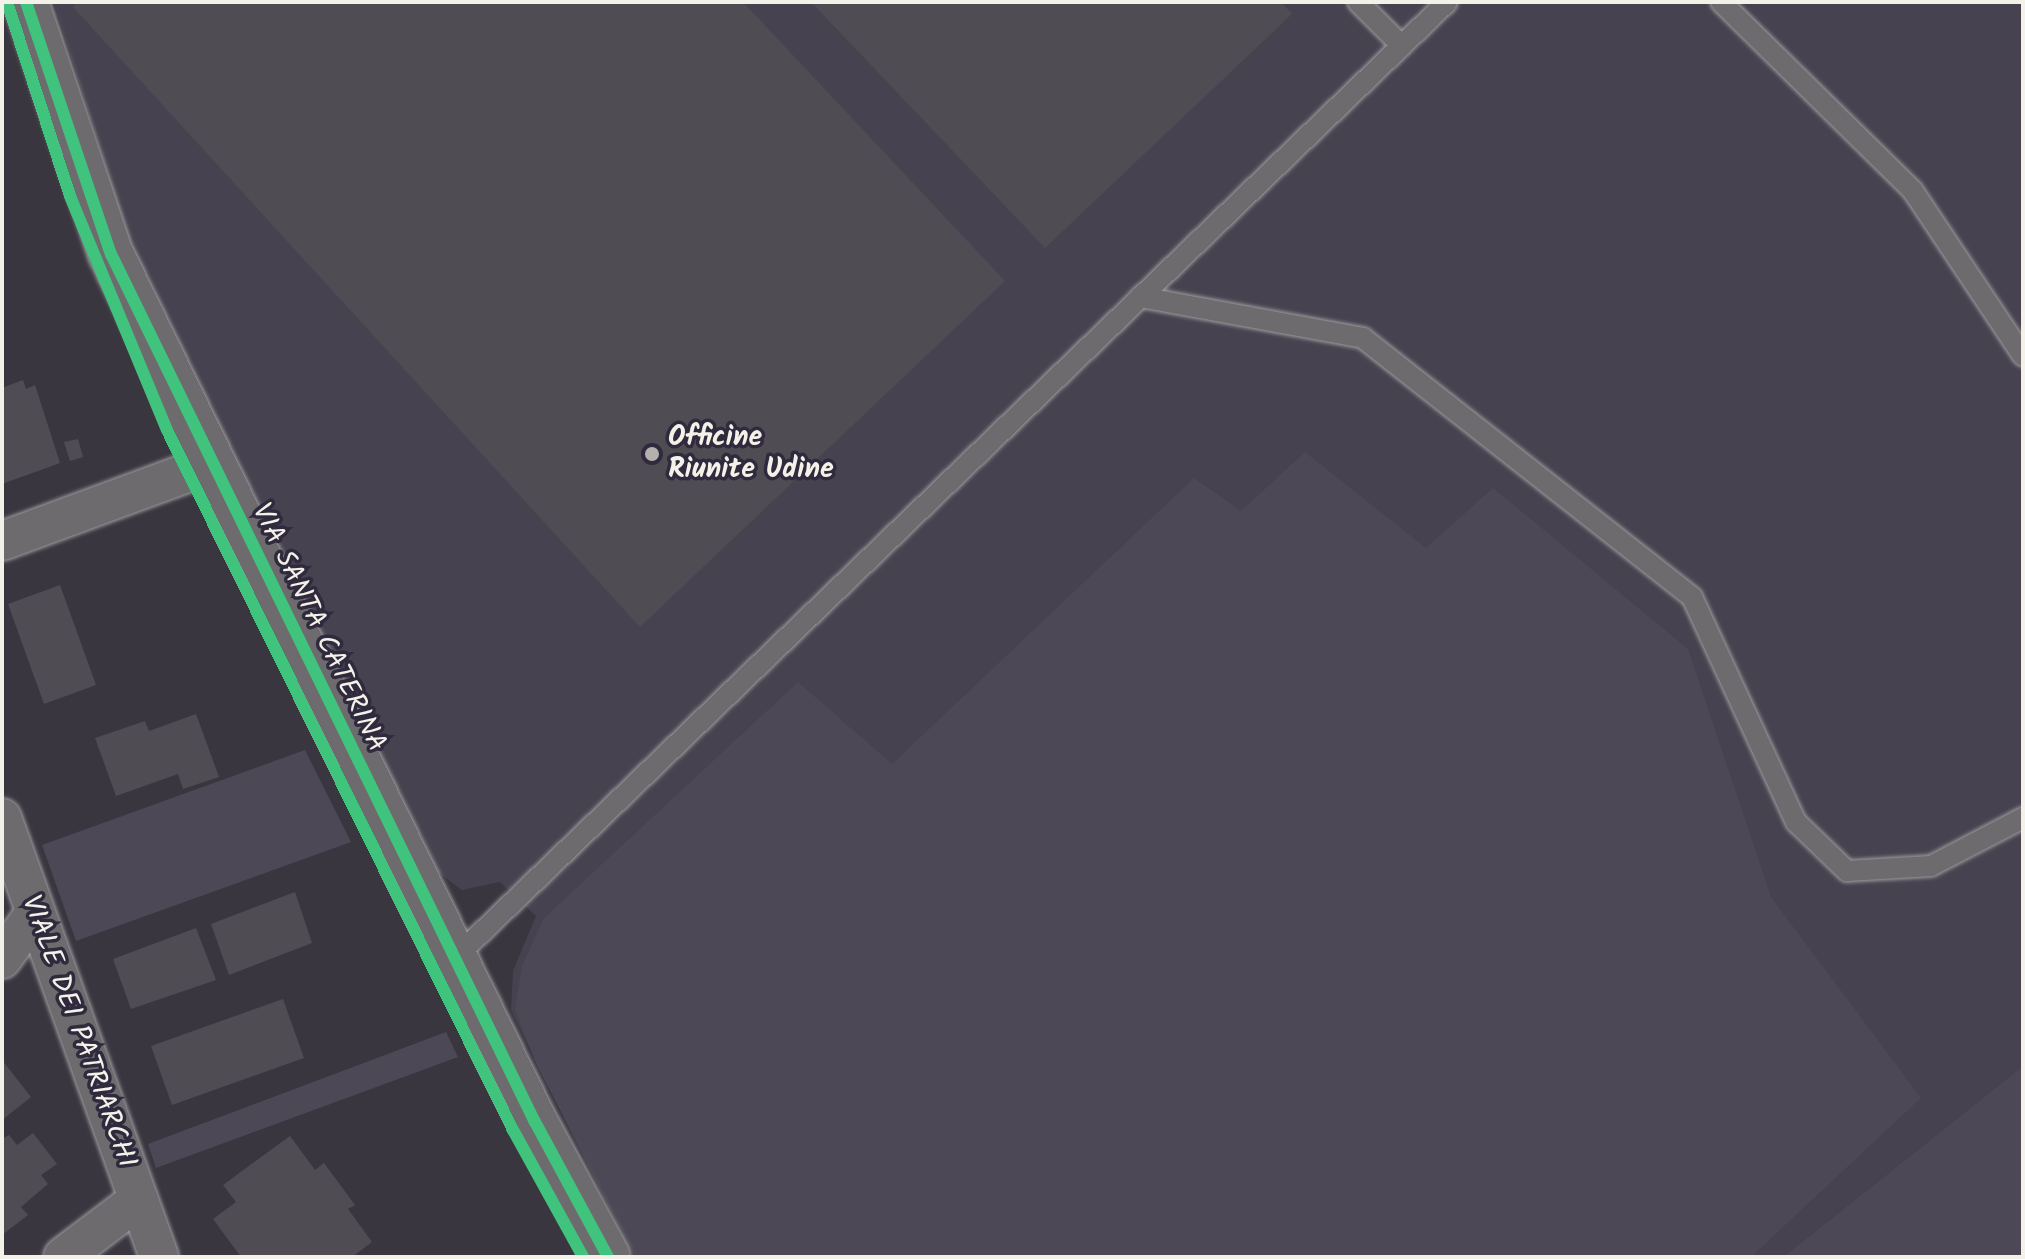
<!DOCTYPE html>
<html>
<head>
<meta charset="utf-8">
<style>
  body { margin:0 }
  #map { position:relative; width:2025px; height:1259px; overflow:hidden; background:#393640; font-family:Kalam,sans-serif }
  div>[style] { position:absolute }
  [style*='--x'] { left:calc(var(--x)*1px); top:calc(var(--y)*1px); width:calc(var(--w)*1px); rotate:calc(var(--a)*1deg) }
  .built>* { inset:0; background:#46424f }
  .green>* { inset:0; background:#4d4856 }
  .building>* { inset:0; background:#4f4d53 }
  .roads { filter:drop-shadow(0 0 2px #9e9c9f) drop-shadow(0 0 2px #9e9c9f) }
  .lane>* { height:20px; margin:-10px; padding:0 10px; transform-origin:10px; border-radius:10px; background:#6d6b6d }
  .street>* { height:38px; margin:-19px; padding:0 19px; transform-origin:19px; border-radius:19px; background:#6d6b6d }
  .secondary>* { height:44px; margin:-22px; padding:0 22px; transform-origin:22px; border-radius:22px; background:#6d6b6d }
  .cycleway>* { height:12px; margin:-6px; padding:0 6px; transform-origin:6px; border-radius:6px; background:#40c37c }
  .dots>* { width:22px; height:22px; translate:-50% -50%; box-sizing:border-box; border:4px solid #2f2a3d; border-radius:50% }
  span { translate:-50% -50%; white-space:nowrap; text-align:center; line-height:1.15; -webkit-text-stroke:7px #2f2a3d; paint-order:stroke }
  .poi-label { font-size:28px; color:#f4f1e8; font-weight:700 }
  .left { translate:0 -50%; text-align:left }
  .street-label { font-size:28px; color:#f4f1e8 }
  .frame { position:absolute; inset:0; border:4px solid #f4f1e8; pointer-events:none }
</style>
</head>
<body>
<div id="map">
  <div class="built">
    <i style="clip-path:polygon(54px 2px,2023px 2px,2023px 1066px,1783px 1257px,633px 1257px,511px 1010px,513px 971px,536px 916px,500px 882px,462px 890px,431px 867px,128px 237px)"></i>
  </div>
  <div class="green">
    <i style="clip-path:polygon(1305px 452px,1426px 548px,1493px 488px,1688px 649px,1771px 897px,1921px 1098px,1751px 1257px,636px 1257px,536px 1063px,515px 1010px,522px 966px,544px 918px,798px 682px,892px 764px,1194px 478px,1241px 511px)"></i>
    <i style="clip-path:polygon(305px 750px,351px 842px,76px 941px,42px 845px)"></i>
    <i style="clip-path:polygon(446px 1032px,458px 1057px,156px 1168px,148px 1144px)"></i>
    <i style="clip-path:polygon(2023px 1066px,2023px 1257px,1783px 1257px)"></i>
  </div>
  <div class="building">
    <i style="clip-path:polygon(78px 2px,743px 2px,1005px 281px,640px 627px,73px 7px)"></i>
    <i style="clip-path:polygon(811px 2px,1281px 2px,1292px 14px,1045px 248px)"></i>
    <i style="clip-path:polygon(23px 380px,26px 389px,35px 385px,60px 463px,2px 484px,2px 388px)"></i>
    <i style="clip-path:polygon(78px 439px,83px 457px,70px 461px,64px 442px)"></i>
    <i style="clip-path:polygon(60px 585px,96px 685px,44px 704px,8px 604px)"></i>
    <i style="clip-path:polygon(196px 714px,219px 777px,183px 789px,178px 774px,116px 796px,95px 738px,145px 721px,149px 731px)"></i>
    <i style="clip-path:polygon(295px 892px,312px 943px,229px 975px,211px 924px)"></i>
    <i style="clip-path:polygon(196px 928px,216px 980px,131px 1009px,113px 959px)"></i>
    <i style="clip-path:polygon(283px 999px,304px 1058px,172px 1105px,151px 1046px)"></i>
    <i style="clip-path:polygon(2px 1060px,31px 1097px,2px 1120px)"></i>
    <i style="clip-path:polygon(33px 1133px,57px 1164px,41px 1175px,48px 1184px,21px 1207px,28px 1215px,2px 1235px,2px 1139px,9px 1135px,17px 1145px)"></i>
    <i style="clip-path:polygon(290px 1136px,315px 1170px,324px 1163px,355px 1205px,348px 1209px,372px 1242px,352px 1257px,241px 1257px,213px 1219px,236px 1202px,223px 1185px)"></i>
  </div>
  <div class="roads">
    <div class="lane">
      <i style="--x:1358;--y:2;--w:62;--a:45"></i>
      <i style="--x:1721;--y:2;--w:269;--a:44.5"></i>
      <i style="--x:1913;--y:191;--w:198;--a:56.3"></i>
      <i style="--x:1140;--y:297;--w:227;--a:10.4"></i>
      <i style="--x:1363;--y:338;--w:419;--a:38.2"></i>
      <i style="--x:1692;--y:597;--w:248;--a:65.2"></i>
      <i style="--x:1796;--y:822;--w:71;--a:43.9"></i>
      <i style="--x:1847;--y:871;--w:84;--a:-3.4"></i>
      <i style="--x:1931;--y:866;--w:104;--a:-27.6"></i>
      <i style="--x:454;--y:959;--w:1379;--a:-43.94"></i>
    </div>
    <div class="street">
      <i style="--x:2;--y:541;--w:223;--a:-20.2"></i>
      <i style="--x:2;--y:818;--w:466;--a:70.3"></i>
      <i style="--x:2;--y:959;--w:57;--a:-54.3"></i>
      <i style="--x:63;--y:1257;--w:94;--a:-37.2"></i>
    </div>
    <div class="secondary">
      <i style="--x:26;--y:2;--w:266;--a:71.4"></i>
      <i style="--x:111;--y:254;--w:966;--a:63.97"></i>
      <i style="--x:535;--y:1122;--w:153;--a:61.6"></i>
    </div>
  </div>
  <div class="cycleway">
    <i style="--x:7;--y:2;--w:204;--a:72"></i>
    <i style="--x:70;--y:196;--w:253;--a:67.5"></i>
    <i style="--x:167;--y:430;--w:781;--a:63.7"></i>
    <i style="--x:513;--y:1130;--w:145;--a:61.1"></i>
    <i style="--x:26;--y:2;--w:266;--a:71.4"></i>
    <i style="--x:111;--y:254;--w:966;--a:63.97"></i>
    <i style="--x:535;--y:1122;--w:153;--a:61.6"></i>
  </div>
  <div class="dots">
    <i style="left:652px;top:454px;background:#b3b0ad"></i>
  </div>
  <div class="poi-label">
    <span class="left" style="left:668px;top:454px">Officine<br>Riunite Udine</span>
  </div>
  <div class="street-label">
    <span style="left:318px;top:628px;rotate:64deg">VIA SANTA CATERINA</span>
    <span style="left:78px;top:1032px;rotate:70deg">VIALE DEI PATRIARCHI</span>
  </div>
  <div class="frame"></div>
</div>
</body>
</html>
